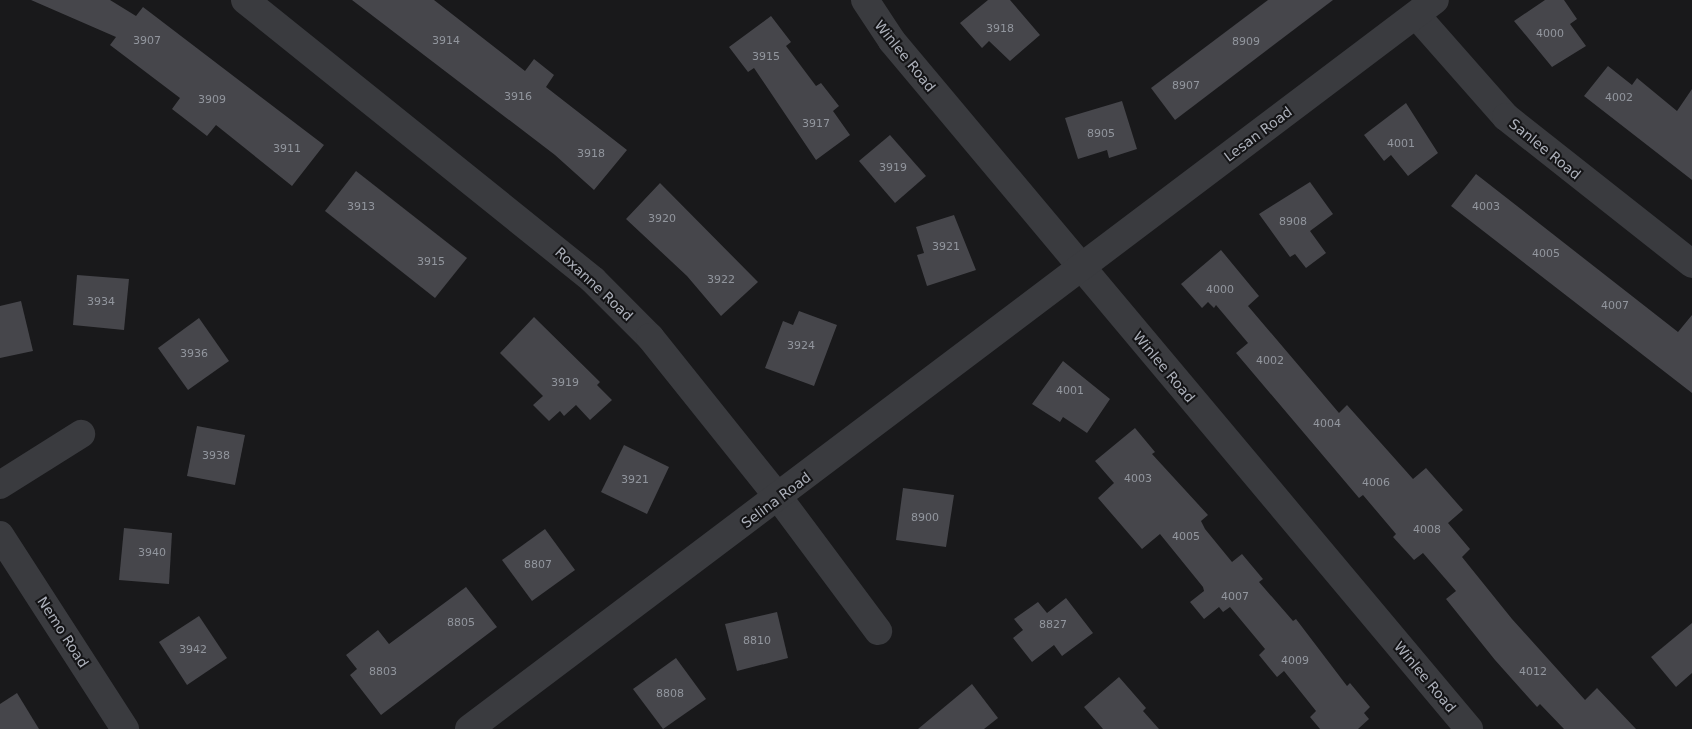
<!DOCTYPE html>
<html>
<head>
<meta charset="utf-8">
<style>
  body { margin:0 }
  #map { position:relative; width:1692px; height:729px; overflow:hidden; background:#19191b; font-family:"DejaVu Sans",sans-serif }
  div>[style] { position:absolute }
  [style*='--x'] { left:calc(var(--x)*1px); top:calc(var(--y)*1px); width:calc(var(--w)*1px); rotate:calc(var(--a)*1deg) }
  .building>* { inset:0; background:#46464b }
  .street>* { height:28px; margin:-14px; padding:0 14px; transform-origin:14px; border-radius:14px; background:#3a3b3f }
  span { translate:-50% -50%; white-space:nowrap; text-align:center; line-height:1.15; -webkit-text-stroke:4px #141416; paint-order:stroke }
  .number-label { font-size:11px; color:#92969e }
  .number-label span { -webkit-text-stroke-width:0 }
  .street-label { font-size:14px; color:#acb0ba }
</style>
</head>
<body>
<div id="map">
  <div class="building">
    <i style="clip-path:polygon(31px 0,110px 0,136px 16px,143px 7px,324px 145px,292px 186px,216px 125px,207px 136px,172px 109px,180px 98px,110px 45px,116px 37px)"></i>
    <i style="clip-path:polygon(352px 0,434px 0,525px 71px,534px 59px,554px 75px,546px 87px,627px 150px,594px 190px,555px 155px)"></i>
    <i style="clip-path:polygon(988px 0,1010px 0,1040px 35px,1010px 61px,989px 41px,982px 48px,960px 23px)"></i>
    <i style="clip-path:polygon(1268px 0,1333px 0,1175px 120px,1151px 88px)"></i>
    <i style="clip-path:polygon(1545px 0,1564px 0,1577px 19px,1570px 24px,1586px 46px,1552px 67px,1514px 21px)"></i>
    <i style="clip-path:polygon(771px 16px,791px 42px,786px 46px,816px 86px,821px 83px,839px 106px,833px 111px,850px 135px,816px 160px,754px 68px,748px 72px,729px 47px)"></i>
    <i style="clip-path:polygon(1608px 66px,1632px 85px,1637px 78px,1677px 111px,1692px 89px,1692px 180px,1584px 96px)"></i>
    <i style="clip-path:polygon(1122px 101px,1137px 149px,1109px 158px,1107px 150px,1078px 159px,1065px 118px)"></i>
    <i style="clip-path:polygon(1406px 103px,1438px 153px,1408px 176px,1391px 155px,1384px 161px,1364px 135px)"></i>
    <i style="clip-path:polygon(890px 135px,926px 176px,895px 203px,859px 161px)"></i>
    <i style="clip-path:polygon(356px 171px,467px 258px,435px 298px,325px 211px)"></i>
    <i style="clip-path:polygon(1476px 174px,1678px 332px,1692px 315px,1692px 393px,1451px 206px)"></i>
    <i style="clip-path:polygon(1310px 182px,1333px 214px,1310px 231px,1326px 253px,1306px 268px,1295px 254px,1290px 257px,1259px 214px)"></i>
    <i style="clip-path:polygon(660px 183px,758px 282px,721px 316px,687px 276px,626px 219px)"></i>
    <i style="clip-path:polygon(954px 215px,976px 270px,927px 286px,917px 255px,924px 253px,916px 227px)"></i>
    <i style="clip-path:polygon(1221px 250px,1259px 296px,1248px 306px,1339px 413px,1347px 405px,1413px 479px,1426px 468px,1463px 510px,1448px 523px,1470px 549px,1462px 557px,1512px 619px,1585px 700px,1597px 688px,1636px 729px,1564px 729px,1540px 704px,1537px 707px,1495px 660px,1446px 599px,1456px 591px,1423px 553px,1414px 560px,1393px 537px,1396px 534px,1363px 495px,1359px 498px,1236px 353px,1248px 343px,1216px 305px,1214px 308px,1208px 302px,1202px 308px,1181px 284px)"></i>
    <i style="clip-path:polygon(77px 275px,129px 279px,124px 330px,73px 325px)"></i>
    <i style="clip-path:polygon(21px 301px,33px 351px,0 358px,0 306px)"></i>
    <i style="clip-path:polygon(799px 311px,837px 325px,814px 386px,765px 368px,783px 321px,793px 325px)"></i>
    <i style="clip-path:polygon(534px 317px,600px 382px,597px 385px,612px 400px,590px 420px,576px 405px,564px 416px,560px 411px,549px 421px,533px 405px,543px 396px,500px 353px)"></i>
    <i style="clip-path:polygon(199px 318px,229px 361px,188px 390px,158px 348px)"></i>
    <i style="clip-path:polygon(1063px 361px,1110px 399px,1087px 433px,1063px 417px,1060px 422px,1032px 404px)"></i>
    <i style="clip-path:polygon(197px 426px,245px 435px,235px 485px,187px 476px)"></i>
    <i style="clip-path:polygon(1135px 428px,1155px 452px,1152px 454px,1208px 515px,1201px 521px,1205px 529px,1232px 562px,1242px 554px,1263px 579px,1259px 582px,1293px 621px,1296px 619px,1347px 686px,1350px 683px,1370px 707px,1364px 713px,1369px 719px,1358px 729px,1320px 729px,1310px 717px,1316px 711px,1284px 671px,1277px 677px,1259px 655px,1265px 649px,1230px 607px,1223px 612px,1219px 607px,1204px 619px,1190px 602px,1204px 591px,1203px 587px,1160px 534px,1142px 549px,1098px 498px,1114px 483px,1095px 461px)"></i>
    <i style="clip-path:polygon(624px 445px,669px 467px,647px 514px,601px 492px)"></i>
    <i style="clip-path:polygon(903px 488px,954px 495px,946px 547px,896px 540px)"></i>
    <i style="clip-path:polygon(124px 528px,172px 533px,169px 584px,119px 580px)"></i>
    <i style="clip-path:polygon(545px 529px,575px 570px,532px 601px,502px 560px)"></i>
    <i style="clip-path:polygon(466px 587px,497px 627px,381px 715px,350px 675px,357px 669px,346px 655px,378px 630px,389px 644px)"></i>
    <i style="clip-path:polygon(1066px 598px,1093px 633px,1062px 656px,1054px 645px,1032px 662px,1013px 638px,1023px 630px,1014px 619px,1038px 602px,1047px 613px)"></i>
    <i style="clip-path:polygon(777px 612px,788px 658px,737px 671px,725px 624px)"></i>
    <i style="clip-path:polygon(199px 616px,227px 658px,187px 685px,159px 642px)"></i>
    <i style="clip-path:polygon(1692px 623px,1692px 673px,1676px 687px,1651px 657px)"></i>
    <i style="clip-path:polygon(676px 658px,706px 699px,663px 729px,633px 689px)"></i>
    <i style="clip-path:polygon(1119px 677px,1146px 708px,1143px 711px,1159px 729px,1103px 729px,1084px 707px)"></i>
    <i style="clip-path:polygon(972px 684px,998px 718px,984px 729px,918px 729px)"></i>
    <i style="clip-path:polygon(17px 693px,39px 729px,0 729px,0 704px)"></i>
  </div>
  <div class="street">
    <i style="--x:245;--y:0;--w:447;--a:38.8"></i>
    <i style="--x:593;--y:280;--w:81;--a:45"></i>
    <i style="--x:650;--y:337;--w:206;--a:51.3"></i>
    <i style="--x:779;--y:498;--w:166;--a:53.3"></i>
    <i style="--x:865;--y:0;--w:49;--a:56.6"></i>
    <i style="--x:892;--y:41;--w:898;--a:50.01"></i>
    <i style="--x:1416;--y:15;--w:136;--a:48.6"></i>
    <i style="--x:1506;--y:117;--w:237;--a:38.3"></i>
    <i style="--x:0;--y:485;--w:96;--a:-32.2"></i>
    <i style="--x:0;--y:535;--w:231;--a:57.2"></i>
    <i style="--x:469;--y:729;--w:1210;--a:-37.04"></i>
  </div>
  <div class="number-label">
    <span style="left:1000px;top:29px">3918</span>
    <span style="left:1550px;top:34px">4000</span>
    <span style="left:147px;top:41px">3907</span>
    <span style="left:446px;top:41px">3914</span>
    <span style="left:1246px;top:42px">8909</span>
    <span style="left:766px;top:57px">3915</span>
    <span style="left:1186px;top:86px">8907</span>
    <span style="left:518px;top:97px">3916</span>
    <span style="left:1619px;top:98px">4002</span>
    <span style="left:212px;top:100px">3909</span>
    <span style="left:816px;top:124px">3917</span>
    <span style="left:1101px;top:134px">8905</span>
    <span style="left:1401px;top:144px">4001</span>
    <span style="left:287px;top:149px">3911</span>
    <span style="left:591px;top:154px">3918</span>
    <span style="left:893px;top:168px">3919</span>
    <span style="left:361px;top:207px">3913</span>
    <span style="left:1486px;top:207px">4003</span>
    <span style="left:662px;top:219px">3920</span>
    <span style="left:1293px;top:222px">8908</span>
    <span style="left:946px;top:247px">3921</span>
    <span style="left:1546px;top:254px">4005</span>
    <span style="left:431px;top:262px">3915</span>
    <span style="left:721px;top:280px">3922</span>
    <span style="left:1220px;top:290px">4000</span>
    <span style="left:101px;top:302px">3934</span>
    <span style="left:1615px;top:306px">4007</span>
    <span style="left:801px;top:346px">3924</span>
    <span style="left:194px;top:354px">3936</span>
    <span style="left:1270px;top:361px">4002</span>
    <span style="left:565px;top:383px">3919</span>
    <span style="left:1070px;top:391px">4001</span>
    <span style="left:1327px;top:424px">4004</span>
    <span style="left:216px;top:456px">3938</span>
    <span style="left:1138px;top:479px">4003</span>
    <span style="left:635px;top:480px">3921</span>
    <span style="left:1376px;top:483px">4006</span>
    <span style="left:925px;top:518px">8900</span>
    <span style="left:1427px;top:530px">4008</span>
    <span style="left:1186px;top:537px">4005</span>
    <span style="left:152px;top:553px">3940</span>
    <span style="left:538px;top:565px">8807</span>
    <span style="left:1235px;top:597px">4007</span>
    <span style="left:461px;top:623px">8805</span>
    <span style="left:1053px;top:625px">8827</span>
    <span style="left:757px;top:641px">8810</span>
    <span style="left:193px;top:650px">3942</span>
    <span style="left:1295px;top:661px">4009</span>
    <span style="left:383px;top:672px">8803</span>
    <span style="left:1533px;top:672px">4012</span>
    <span style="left:670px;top:694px">8808</span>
  </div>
  <div class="street-label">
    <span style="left:905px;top:56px;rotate:51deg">Winlee Road</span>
    <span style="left:1258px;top:134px;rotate:-37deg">Lesan Road</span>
    <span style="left:1545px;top:149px;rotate:39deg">Sanlee Road</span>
    <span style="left:594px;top:284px;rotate:43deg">Roxanne Road</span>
    <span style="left:1164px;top:367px;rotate:50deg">Winlee Road</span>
    <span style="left:776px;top:500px;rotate:-37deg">Selina Road</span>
    <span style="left:63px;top:632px;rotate:57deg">Nemo Road</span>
    <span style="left:1425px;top:677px;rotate:50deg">Winlee Road</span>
  </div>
</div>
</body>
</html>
